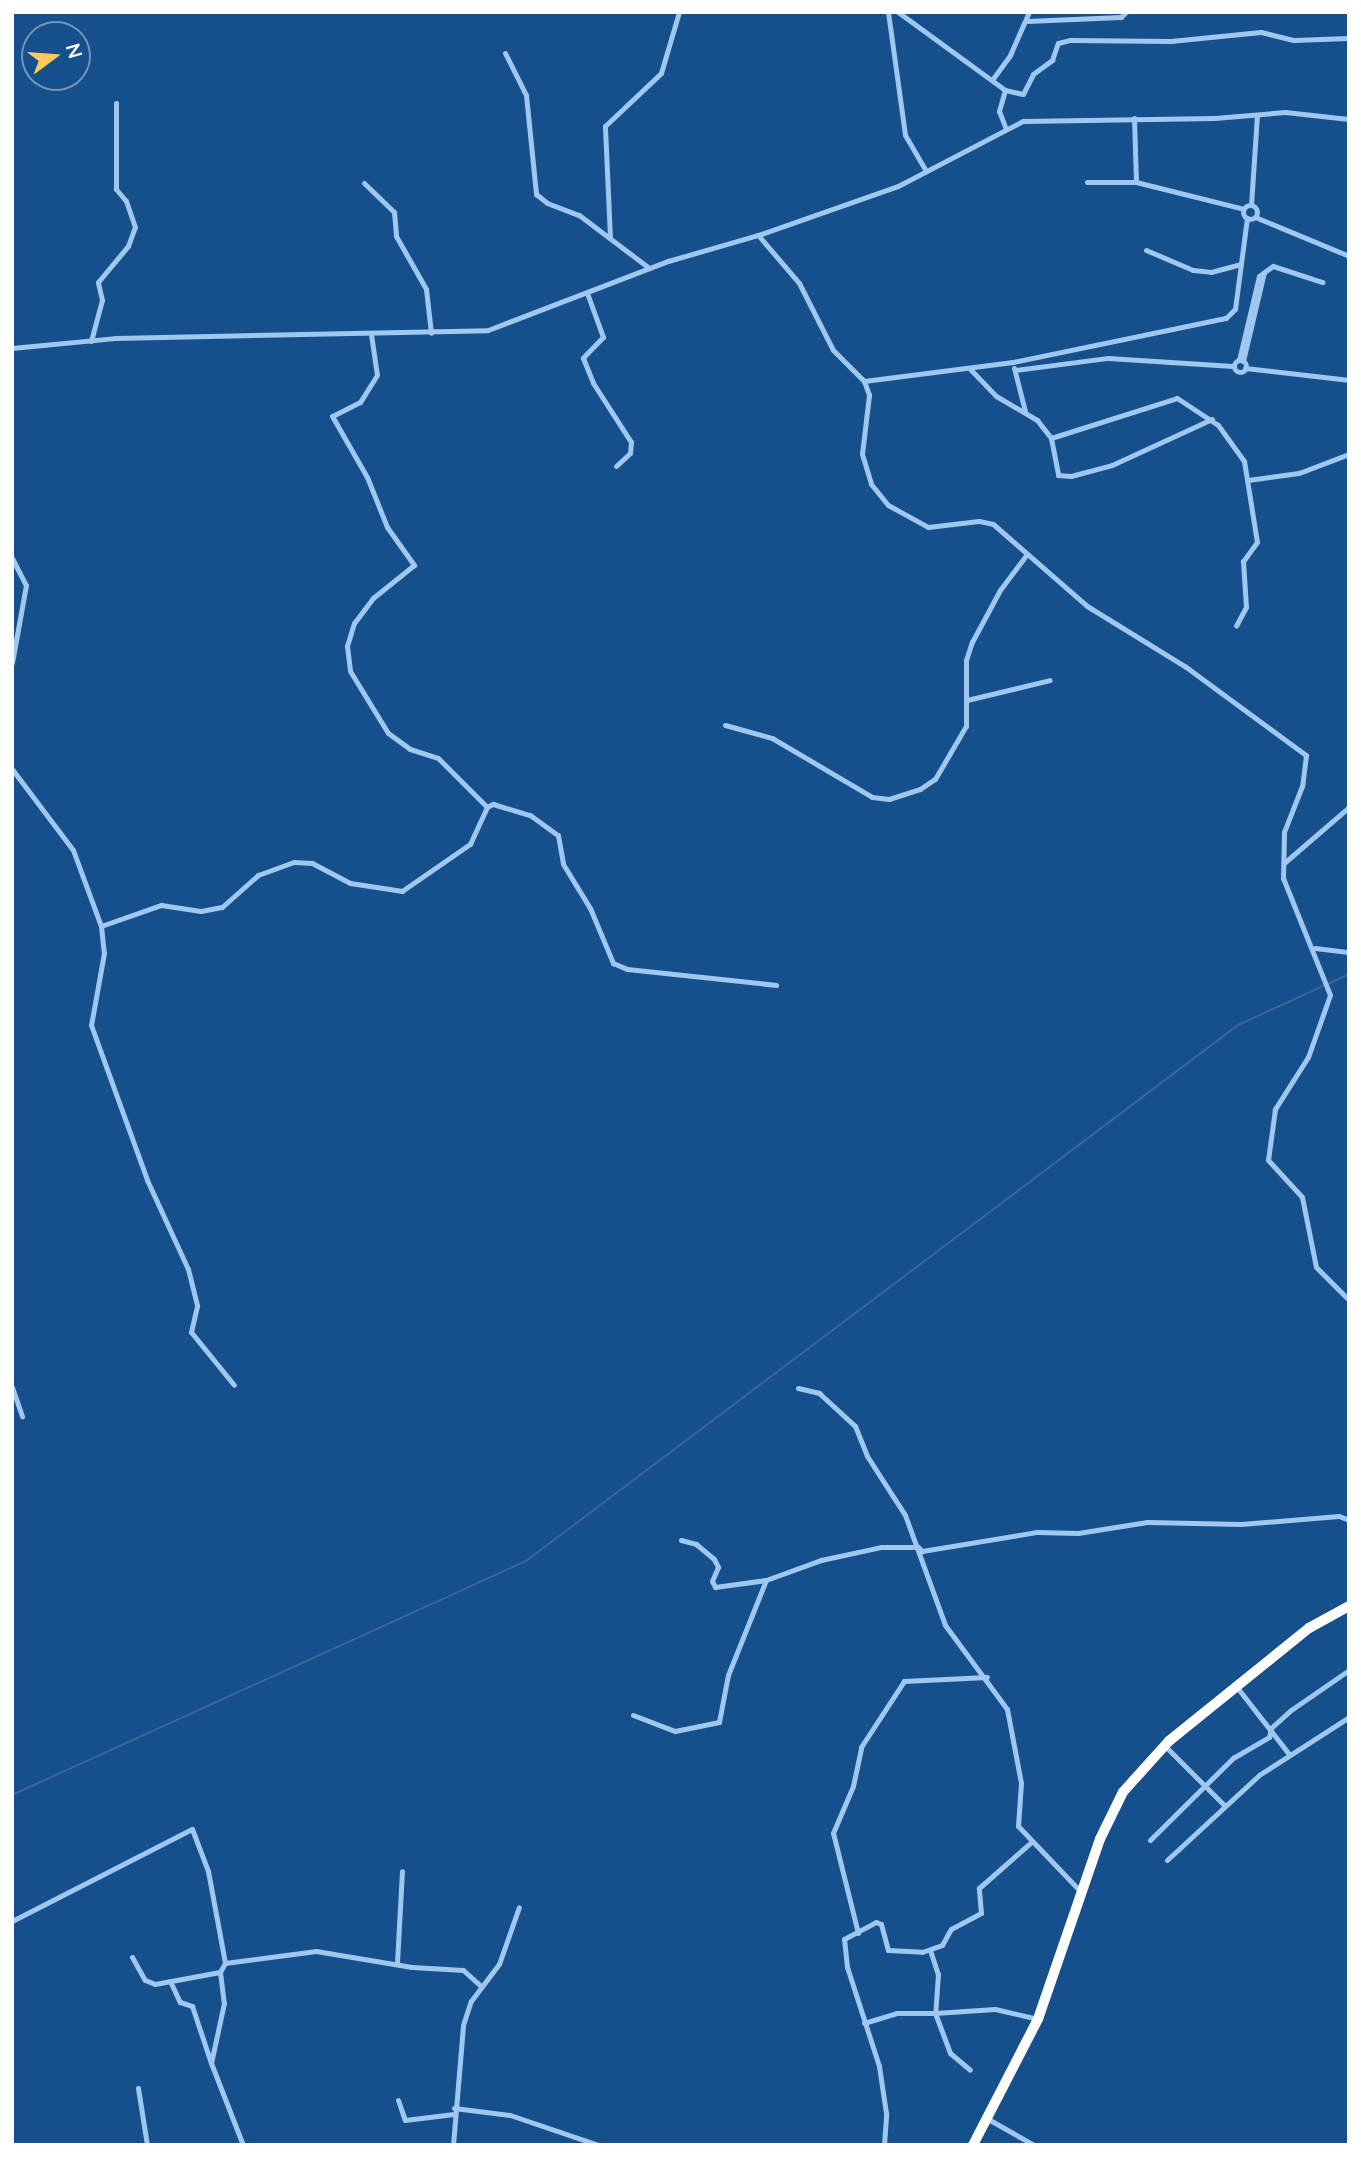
<!DOCTYPE html>
<html>
<head>
<meta charset="utf-8">
<style>
  body { margin:0 }
  #map { position:relative; width:1361px; height:2157px; overflow:hidden; background:#154f8c; font-family:Lato,sans-serif }
  div>[style] { position:absolute }
  [style*='--x'] { left:calc(var(--x)*1px); top:calc(var(--y)*1px); width:calc(var(--w)*1px); rotate:calc(var(--a)*1deg) }
  .stream>* { height:2px; margin:-1px; padding:0 1px; transform-origin:1px; border-radius:1px; background:#3c6794 }
  .street>* { height:5px; margin:-2.5px; padding:0 2.5px; transform-origin:2.5px; border-radius:2.5px; background:#9fc7f0 }
  .street>.ring { margin:-2.5px; padding:0; box-sizing:content-box; background:none; border:5px solid #9fc7f0; border-radius:50% }
  .highway>* { height:10px; margin:-5px; padding:0 5px; transform-origin:5px; border-radius:5px; background:#fff }
  span { translate:-50% -50%; white-space:nowrap; text-align:center; line-height:1.15; -webkit-text-stroke:5px #154f8c; paint-order:stroke }
  .frame { position:absolute; inset:0; border:14px solid #fff; pointer-events:none }
  .north { position:absolute; left:21px; top:21px; width:70px; height:70px; box-sizing:border-box; background:#154f8c; border:2px solid #7395ba; border-radius:50%; rotate:74deg; font-size:19px; font-weight:700; line-height:28px; text-align:center; color:#fff }
  .north::after { content:''; display:block; margin:auto; width:24px; height:32px; background:#ffc95e; clip-path:polygon(50% 0,100% 100%,50% 72%,0 100%) }
</style>
</head>
<body>
<div id="map">
  <div class="stream">
    <i style="--x:1328;--y:984;--w:23;--a:-25"></i>
    <i style="--x:12;--y:1795;--w:565;--a:-24.48"></i>
    <i style="--x:526;--y:1561;--w:891;--a:-36.97"></i>
    <i style="--x:1238;--y:1025;--w:94;--a:-24.6"></i>
  </div>
  <div class="street">
    <i style="--x:888;--y:12;--w:124;--a:82.1"></i>
    <i style="--x:905;--y:135;--w:42;--a:59.7"></i>
    <i style="--x:898;--y:12;--w:132;--a:36.1"></i>
    <i style="--x:1005;--y:90;--w:22;--a:106"></i>
    <i style="--x:999;--y:111;--w:17;--a:69"></i>
    <i style="--x:1027;--y:21;--w:94;--a:-2.4"></i>
    <i style="--x:1121;--y:17;--w:7;--a:-45"></i>
    <i style="--x:505;--y:53;--w:47;--a:63.4"></i>
    <i style="--x:526;--y:95;--w:100;--a:84.2"></i>
    <i style="--x:536;--y:194;--w:14;--a:39"></i>
    <i style="--x:547;--y:203;--w:34;--a:21"></i>
    <i style="--x:579;--y:215;--w:88;--a:37.1"></i>
    <i style="--x:992;--y:80;--w:31;--a:-54"></i>
    <i style="--x:1010;--y:55;--w:47;--a:-66.2"></i>
    <i style="--x:1005;--y:90;--w:18;--a:13"></i>
    <i style="--x:1023;--y:94;--w:22;--a:-63"></i>
    <i style="--x:1033;--y:74;--w:24;--a:-36"></i>
    <i style="--x:1052;--y:60;--w:18;--a:-71"></i>
    <i style="--x:1058;--y:43;--w:12;--a:-14"></i>
    <i style="--x:1070;--y:40;--w:101;--a:0.6"></i>
    <i style="--x:1171;--y:41;--w:90;--a:-5.7"></i>
    <i style="--x:1261;--y:32;--w:34;--a:14"></i>
    <i style="--x:1294;--y:40;--w:55;--a:-2.1"></i>
    <i style="--x:1134;--y:118;--w:64;--a:88.2"></i>
    <i style="--x:1087;--y:182;--w:49;--a:0"></i>
    <i style="--x:1136;--y:182;--w:111;--a:14"></i>
    <i style="--x:364;--y:183;--w:42;--a:44"></i>
    <i style="--x:394;--y:212;--w:24;--a:85"></i>
    <i style="--x:396;--y:236;--w:61;--a:60.5"></i>
    <i style="--x:426;--y:289;--w:44;--a:83.5"></i>
    <i style="--x:1251;--y:205;--w:90;--a:-86.2"></i>
    <i class="ring" style="left:1243px;top:205px;width:9px;height:9px"></i>
    <i style="--x:1255;--y:217;--w:102;--a:22.5"></i>
    <i style="--x:758;--y:235;--w:63;--a:49.5"></i>
    <i style="--x:799;--y:283;--w:75;--a:63.1"></i>
    <i style="--x:833;--y:350;--w:44;--a:45"></i>
    <i style="--x:864;--y:381;--w:15;--a:70"></i>
    <i style="--x:869;--y:395;--w:59;--a:96.8"></i>
    <i style="--x:862;--y:454;--w:31;--a:73"></i>
    <i style="--x:871;--y:484;--w:27;--a:51"></i>
    <i style="--x:888;--y:505;--w:46;--a:28.8"></i>
    <i style="--x:928;--y:527;--w:51;--a:-6.7"></i>
    <i style="--x:979;--y:521;--w:14;--a:12"></i>
    <i style="--x:993;--y:524;--w:125;--a:41.1"></i>
    <i style="--x:1087;--y:606;--w:116;--a:31.6"></i>
    <i style="--x:1186;--y:667;--w:149;--a:36.3"></i>
    <i style="--x:1306;--y:755;--w:31;--a:97"></i>
    <i style="--x:1302;--y:786;--w:49;--a:111.4"></i>
    <i style="--x:1284;--y:832;--w:46;--a:91.2"></i>
    <i style="--x:1283;--y:878;--w:126;--a:68.1"></i>
    <i style="--x:1330;--y:995;--w:66;--a:109.5"></i>
    <i style="--x:1308;--y:1057;--w:62;--a:122.4"></i>
    <i style="--x:1275;--y:1109;--w:51;--a:97.8"></i>
    <i style="--x:1268;--y:1160;--w:50;--a:47.4"></i>
    <i style="--x:1302;--y:1197;--w:71;--a:78.7"></i>
    <i style="--x:1316;--y:1267;--w:47;--a:45"></i>
    <i style="--x:610;--y:238;--w:112;--a:-92.6"></i>
    <i style="--x:605;--y:126;--w:77;--a:-43.4"></i>
    <i style="--x:661;--y:73;--w:64;--a:-73.6"></i>
    <i style="--x:1146;--y:250;--w:51;--a:23.1"></i>
    <i style="--x:1193;--y:270;--w:18;--a:6"></i>
    <i style="--x:1211;--y:272;--w:31;--a:-15"></i>
    <i style="--x:587;--y:293;--w:47;--a:70"></i>
    <i style="--x:603;--y:337;--w:29;--a:134"></i>
    <i style="--x:583;--y:358;--w:27;--a:68"></i>
    <i style="--x:593;--y:383;--w:70;--a:57.2"></i>
    <i style="--x:631;--y:442;--w:11;--a:95"></i>
    <i style="--x:630;--y:453;--w:19;--a:137"></i>
    <i style="--x:371;--y:334;--w:41;--a:81.7"></i>
    <i style="--x:377;--y:375;--w:32;--a:122"></i>
    <i style="--x:360;--y:402;--w:31;--a:153"></i>
    <i style="--x:332;--y:416;--w:70;--a:60.2"></i>
    <i style="--x:367;--y:477;--w:54;--a:68.2"></i>
    <i style="--x:387;--y:527;--w:47;--a:54.6"></i>
    <i style="--x:414;--y:565;--w:53;--a:141.2"></i>
    <i style="--x:373;--y:598;--w:31;--a:127"></i>
    <i style="--x:354;--y:623;--w:24;--a:107"></i>
    <i style="--x:347;--y:646;--w:25;--a:83"></i>
    <i style="--x:350;--y:671;--w:73;--a:58.5"></i>
    <i style="--x:388;--y:733;--w:27;--a:36"></i>
    <i style="--x:410;--y:749;--w:29;--a:18"></i>
    <i style="--x:438;--y:758;--w:69;--a:45"></i>
    <i style="--x:91;--y:341;--w:42;--a:-75"></i>
    <i style="--x:102;--y:300;--w:18;--a:-103"></i>
    <i style="--x:98;--y:282;--w:47;--a:-50.2"></i>
    <i style="--x:128;--y:246;--w:20;--a:-70"></i>
    <i style="--x:135;--y:227;--w:28;--a:-109"></i>
    <i style="--x:126;--y:201;--w:16;--a:-130"></i>
    <i style="--x:116;--y:189;--w:86;--a:-90"></i>
    <i style="--x:12;--y:348;--w:103;--a:-5.5"></i>
    <i style="--x:115;--y:338;--w:373;--a:-1.2"></i>
    <i style="--x:488;--y:330;--w:193;--a:-21"></i>
    <i style="--x:668;--y:261;--w:94;--a:-16.1"></i>
    <i style="--x:758;--y:235;--w:148;--a:-19.3"></i>
    <i style="--x:898;--y:186;--w:141;--a:-27.5"></i>
    <i style="--x:1023;--y:121;--w:192;--a:-0.9"></i>
    <i style="--x:1215;--y:118;--w:70;--a:-4.9"></i>
    <i style="--x:1285;--y:112;--w:64;--a:6.2"></i>
    <i class="ring" style="left:1234px;top:360px;width:7px;height:7px"></i>
    <i style="--x:1239;--y:360;--w:86;--a:-76.6"></i>
    <i style="--x:1259;--y:276;--w:17;--a:-36"></i>
    <i style="--x:1273;--y:266;--w:52;--a:18.1"></i>
    <i style="--x:1243;--y:361;--w:91;--a:-76.7"></i>
    <i style="--x:1014;--y:368;--w:44;--a:75.7"></i>
    <i style="--x:1245;--y:368;--w:105;--a:6.6"></i>
    <i style="--x:970;--y:369;--w:37;--a:46"></i>
    <i style="--x:996;--y:396;--w:48;--a:30.3"></i>
    <i style="--x:1037;--y:420;--w:23;--a:52"></i>
    <i style="--x:1051;--y:438;--w:132;--a:-17.6"></i>
    <i style="--x:1177;--y:398;--w:49;--a:33.4"></i>
    <i style="--x:1218;--y:425;--w:44;--a:54.2"></i>
    <i style="--x:1244;--y:461;--w:82;--a:80.9"></i>
    <i style="--x:1257;--y:542;--w:24;--a:126"></i>
    <i style="--x:1243;--y:561;--w:46;--a:86.3"></i>
    <i style="--x:1246;--y:607;--w:21;--a:118"></i>
    <i style="--x:1015;--y:370;--w:94;--a:-7.4"></i>
    <i style="--x:1108;--y:358;--w:125;--a:3.7"></i>
    <i style="--x:864;--y:381;--w:150;--a:-7.3"></i>
    <i style="--x:1013;--y:362;--w:217;--a:-11.7"></i>
    <i style="--x:1226;--y:318;--w:13;--a:-45"></i>
    <i style="--x:1235;--y:309;--w:92;--a:-82.5"></i>
    <i style="--x:1051;--y:438;--w:38;--a:79"></i>
    <i style="--x:1058;--y:475;--w:13;--a:4"></i>
    <i style="--x:1071;--y:476;--w:42;--a:-15"></i>
    <i style="--x:1112;--y:465;--w:110;--a:-24.7"></i>
    <i style="--x:1248;--y:480;--w:51;--a:-7.8"></i>
    <i style="--x:1299;--y:473;--w:53;--a:-20.8"></i>
    <i style="--x:12;--y:558;--w:30;--a:63"></i>
    <i style="--x:26;--y:585;--w:79;--a:100.2"></i>
    <i style="--x:967;--y:700;--w:85;--a:-13.5"></i>
    <i style="--x:725;--y:725;--w:49;--a:15.5"></i>
    <i style="--x:772;--y:738;--w:116;--a:30.5"></i>
    <i style="--x:872;--y:797;--w:17;--a:7"></i>
    <i style="--x:889;--y:799;--w:33;--a:-18"></i>
    <i style="--x:920;--y:789;--w:18;--a:-34"></i>
    <i style="--x:935;--y:779;--w:61;--a:-59.7"></i>
    <i style="--x:966;--y:726;--w:66;--a:-90"></i>
    <i style="--x:966;--y:660;--w:19;--a:-72"></i>
    <i style="--x:972;--y:642;--w:59;--a:-61.7"></i>
    <i style="--x:1000;--y:590;--w:45;--a:-53.1"></i>
    <i style="--x:12;--y:769;--w:101;--a:53"></i>
    <i style="--x:73;--y:850;--w:81;--a:69.8"></i>
    <i style="--x:101;--y:926;--w:27;--a:84"></i>
    <i style="--x:104;--y:953;--w:73;--a:100.2"></i>
    <i style="--x:91;--y:1025;--w:165;--a:70.1"></i>
    <i style="--x:147;--y:1180;--w:98;--a:65.3"></i>
    <i style="--x:188;--y:1269;--w:38;--a:76"></i>
    <i style="--x:197;--y:1306;--w:27;--a:103"></i>
    <i style="--x:191;--y:1332;--w:68;--a:50.9"></i>
    <i style="--x:1284;--y:863;--w:86;--a:-40.7"></i>
    <i style="--x:101;--y:926;--w:64;--a:-19.3"></i>
    <i style="--x:161;--y:905;--w:40;--a:8.5"></i>
    <i style="--x:201;--y:911;--w:21;--a:-11"></i>
    <i style="--x:222;--y:907;--w:48;--a:-41.6"></i>
    <i style="--x:258;--y:875;--w:38;--a:-20"></i>
    <i style="--x:294;--y:862;--w:18;--a:3"></i>
    <i style="--x:312;--y:863;--w:43;--a:27.8"></i>
    <i style="--x:350;--y:883;--w:53;--a:8.7"></i>
    <i style="--x:402;--y:891;--w:83;--a:-34.7"></i>
    <i style="--x:470;--y:844;--w:41;--a:-65.3"></i>
    <i style="--x:487;--y:807;--w:7;--a:-27"></i>
    <i style="--x:493;--y:804;--w:39;--a:17"></i>
    <i style="--x:530;--y:815;--w:34;--a:36"></i>
    <i style="--x:558;--y:835;--w:29;--a:80"></i>
    <i style="--x:563;--y:864;--w:52;--a:58.5"></i>
    <i style="--x:590;--y:908;--w:60;--a:67.3"></i>
    <i style="--x:613;--y:963;--w:15;--a:23"></i>
    <i style="--x:627;--y:969;--w:150;--a:6.1"></i>
    <i style="--x:1315;--y:948;--w:34;--a:7"></i>
    <i style="--x:12;--y:1387;--w:31;--a:71"></i>
    <i style="--x:798;--y:1388;--w:22;--a:13"></i>
    <i style="--x:819;--y:1393;--w:49;--a:42.5"></i>
    <i style="--x:855;--y:1426;--w:32;--a:68"></i>
    <i style="--x:867;--y:1456;--w:70;--a:57.2"></i>
    <i style="--x:905;--y:1515;--w:117;--a:70"></i>
    <i style="--x:945;--y:1625;--w:104;--a:53.6"></i>
    <i style="--x:1007;--y:1709;--w:75;--a:79.3"></i>
    <i style="--x:1021;--y:1783;--w:43;--a:94"></i>
    <i style="--x:1018;--y:1826;--w:93;--a:46.3"></i>
    <i style="--x:681;--y:1540;--w:16;--a:15"></i>
    <i style="--x:696;--y:1544;--w:23;--a:40"></i>
    <i style="--x:714;--y:1559;--w:9;--a:63"></i>
    <i style="--x:718;--y:1567;--w:15;--a:113"></i>
    <i style="--x:712;--y:1581;--w:7;--a:63"></i>
    <i style="--x:715;--y:1587;--w:51;--a:-7.8"></i>
    <i style="--x:766;--y:1580;--w:59;--a:-20"></i>
    <i style="--x:821;--y:1560;--w:61;--a:-12.2"></i>
    <i style="--x:881;--y:1547;--w:37;--a:0"></i>
    <i style="--x:918;--y:1547;--w:6;--a:45"></i>
    <i style="--x:922;--y:1551;--w:117;--a:-9.4"></i>
    <i style="--x:1037;--y:1532;--w:41;--a:1.4"></i>
    <i style="--x:1078;--y:1533;--w:70;--a:-9.1"></i>
    <i style="--x:1147;--y:1522;--w:94;--a:1.2"></i>
    <i style="--x:1241;--y:1524;--w:98;--a:-4.7"></i>
    <i style="--x:1339;--y:1516;--w:11;--a:22"></i>
    <i style="--x:1236;--y:1686;--w:86;--a:52.1"></i>
    <i style="--x:633;--y:1715;--w:45;--a:20.9"></i>
    <i style="--x:675;--y:1731;--w:45;--a:-11.6"></i>
    <i style="--x:719;--y:1722;--w:48;--a:-79.2"></i>
    <i style="--x:728;--y:1675;--w:102;--a:-68.2"></i>
    <i style="--x:1164;--y:1745;--w:86;--a:45"></i>
    <i style="--x:1150;--y:1840;--w:117;--a:-44.7"></i>
    <i style="--x:1233;--y:1758;--w:42;--a:-30.3"></i>
    <i style="--x:1269;--y:1737;--w:9;--a:-77"></i>
    <i style="--x:1271;--y:1728;--w:27;--a:-42"></i>
    <i style="--x:1291;--y:1710;--w:70;--a:-34.6"></i>
    <i style="--x:1167;--y:1860;--w:125;--a:-42.7"></i>
    <i style="--x:1259;--y:1775;--w:107;--a:-32.8"></i>
    <i style="--x:12;--y:1921;--w:202;--a:-27.1"></i>
    <i style="--x:192;--y:1829;--w:45;--a:69.1"></i>
    <i style="--x:208;--y:1871;--w:94;--a:79.5"></i>
    <i style="--x:858;--y:1933;--w:103;--a:-104"></i>
    <i style="--x:833;--y:1833;--w:51;--a:-66.9"></i>
    <i style="--x:853;--y:1786;--w:40;--a:-78"></i>
    <i style="--x:861;--y:1747;--w:79;--a:-56.9"></i>
    <i style="--x:904;--y:1681;--w:83;--a:-2.8"></i>
    <i style="--x:930;--y:1950;--w:25;--a:72"></i>
    <i style="--x:938;--y:1974;--w:39;--a:94"></i>
    <i style="--x:935;--y:2013;--w:60;--a:-3.8"></i>
    <i style="--x:995;--y:2009;--w:44;--a:13.1"></i>
    <i style="--x:132;--y:1957;--w:26;--a:61"></i>
    <i style="--x:145;--y:1980;--w:11;--a:22"></i>
    <i style="--x:155;--y:1984;--w:66;--a:-10.5"></i>
    <i style="--x:220;--y:1972;--w:10;--a:-61"></i>
    <i style="--x:225;--y:1963;--w:92;--a:-7.5"></i>
    <i style="--x:316;--y:1951;--w:97;--a:9.5"></i>
    <i style="--x:412;--y:1967;--w:51;--a:3.4"></i>
    <i style="--x:463;--y:1970;--w:25;--a:42"></i>
    <i style="--x:397;--y:1963;--w:92;--a:-86.9"></i>
    <i style="--x:220;--y:1972;--w:31;--a:83"></i>
    <i style="--x:224;--y:2003;--w:61;--a:102.2"></i>
    <i style="--x:211;--y:2063;--w:88;--a:68.7"></i>
    <i style="--x:170;--y:1981;--w:23;--a:65"></i>
    <i style="--x:180;--y:2002;--w:13;--a:18"></i>
    <i style="--x:192;--y:2006;--w:60;--a:71.6"></i>
    <i style="--x:864;--y:2023;--w:34;--a:-17"></i>
    <i style="--x:896;--y:2013;--w:39;--a:0"></i>
    <i style="--x:935;--y:2013;--w:43;--a:69.4"></i>
    <i style="--x:950;--y:2053;--w:26;--a:40"></i>
    <i style="--x:138;--y:2088;--w:58;--a:81"></i>
    <i style="--x:398;--y:2100;--w:21;--a:71"></i>
    <i style="--x:405;--y:2120;--w:49;--a:-7"></i>
    <i style="--x:454;--y:2108;--w:56;--a:7.1"></i>
    <i style="--x:510;--y:2115;--w:93;--a:18.8"></i>
    <i style="--x:988;--y:2119;--w:53;--a:29.5"></i>
    <i style="--x:453;--y:2145;--w:120;--a:-85.2"></i>
    <i style="--x:463;--y:2025;--w:25;--a:-72"></i>
    <i style="--x:471;--y:2001;--w:46;--a:-52.9"></i>
    <i style="--x:499;--y:1964;--w:60;--a:-70.7"></i>
    <i style="--x:884;--y:2145;--w:32;--a:-86"></i>
    <i style="--x:886;--y:2113;--w:48;--a:-98.5"></i>
    <i style="--x:879;--y:2066;--w:104;--a:-107.9"></i>
    <i style="--x:847;--y:1967;--w:28;--a:-96"></i>
    <i style="--x:844;--y:1939;--w:36;--a:-28"></i>
    <i style="--x:876;--y:1922;--w:5;--a:22"></i>
    <i style="--x:881;--y:1924;--w:27;--a:75"></i>
    <i style="--x:888;--y:1950;--w:34;--a:3"></i>
    <i style="--x:922;--y:1952;--w:21;--a:-19"></i>
    <i style="--x:942;--y:1945;--w:18;--a:-61"></i>
    <i style="--x:951;--y:1929;--w:34;--a:-28"></i>
    <i style="--x:981;--y:1913;--w:25;--a:-95"></i>
    <i style="--x:979;--y:1888;--w:68;--a:-41.4"></i>
  </div>
  <div class="highway">
    <i style="--x:973;--y:2145;--w:142;--a:-62.7"></i>
    <i style="--x:1038;--y:2019;--w:190;--a:-71"></i>
    <i style="--x:1100;--y:1839;--w:52;--a:-63.9"></i>
    <i style="--x:1123;--y:1792;--w:69;--a:-48"></i>
    <i style="--x:1169;--y:1741;--w:180;--a:-38.9"></i>
    <i style="--x:1309;--y:1628;--w:46;--a:-28.8"></i>
  </div>
  <div class="frame"></div>
  <div class="north">N</div>
</div>
</body>
</html>
